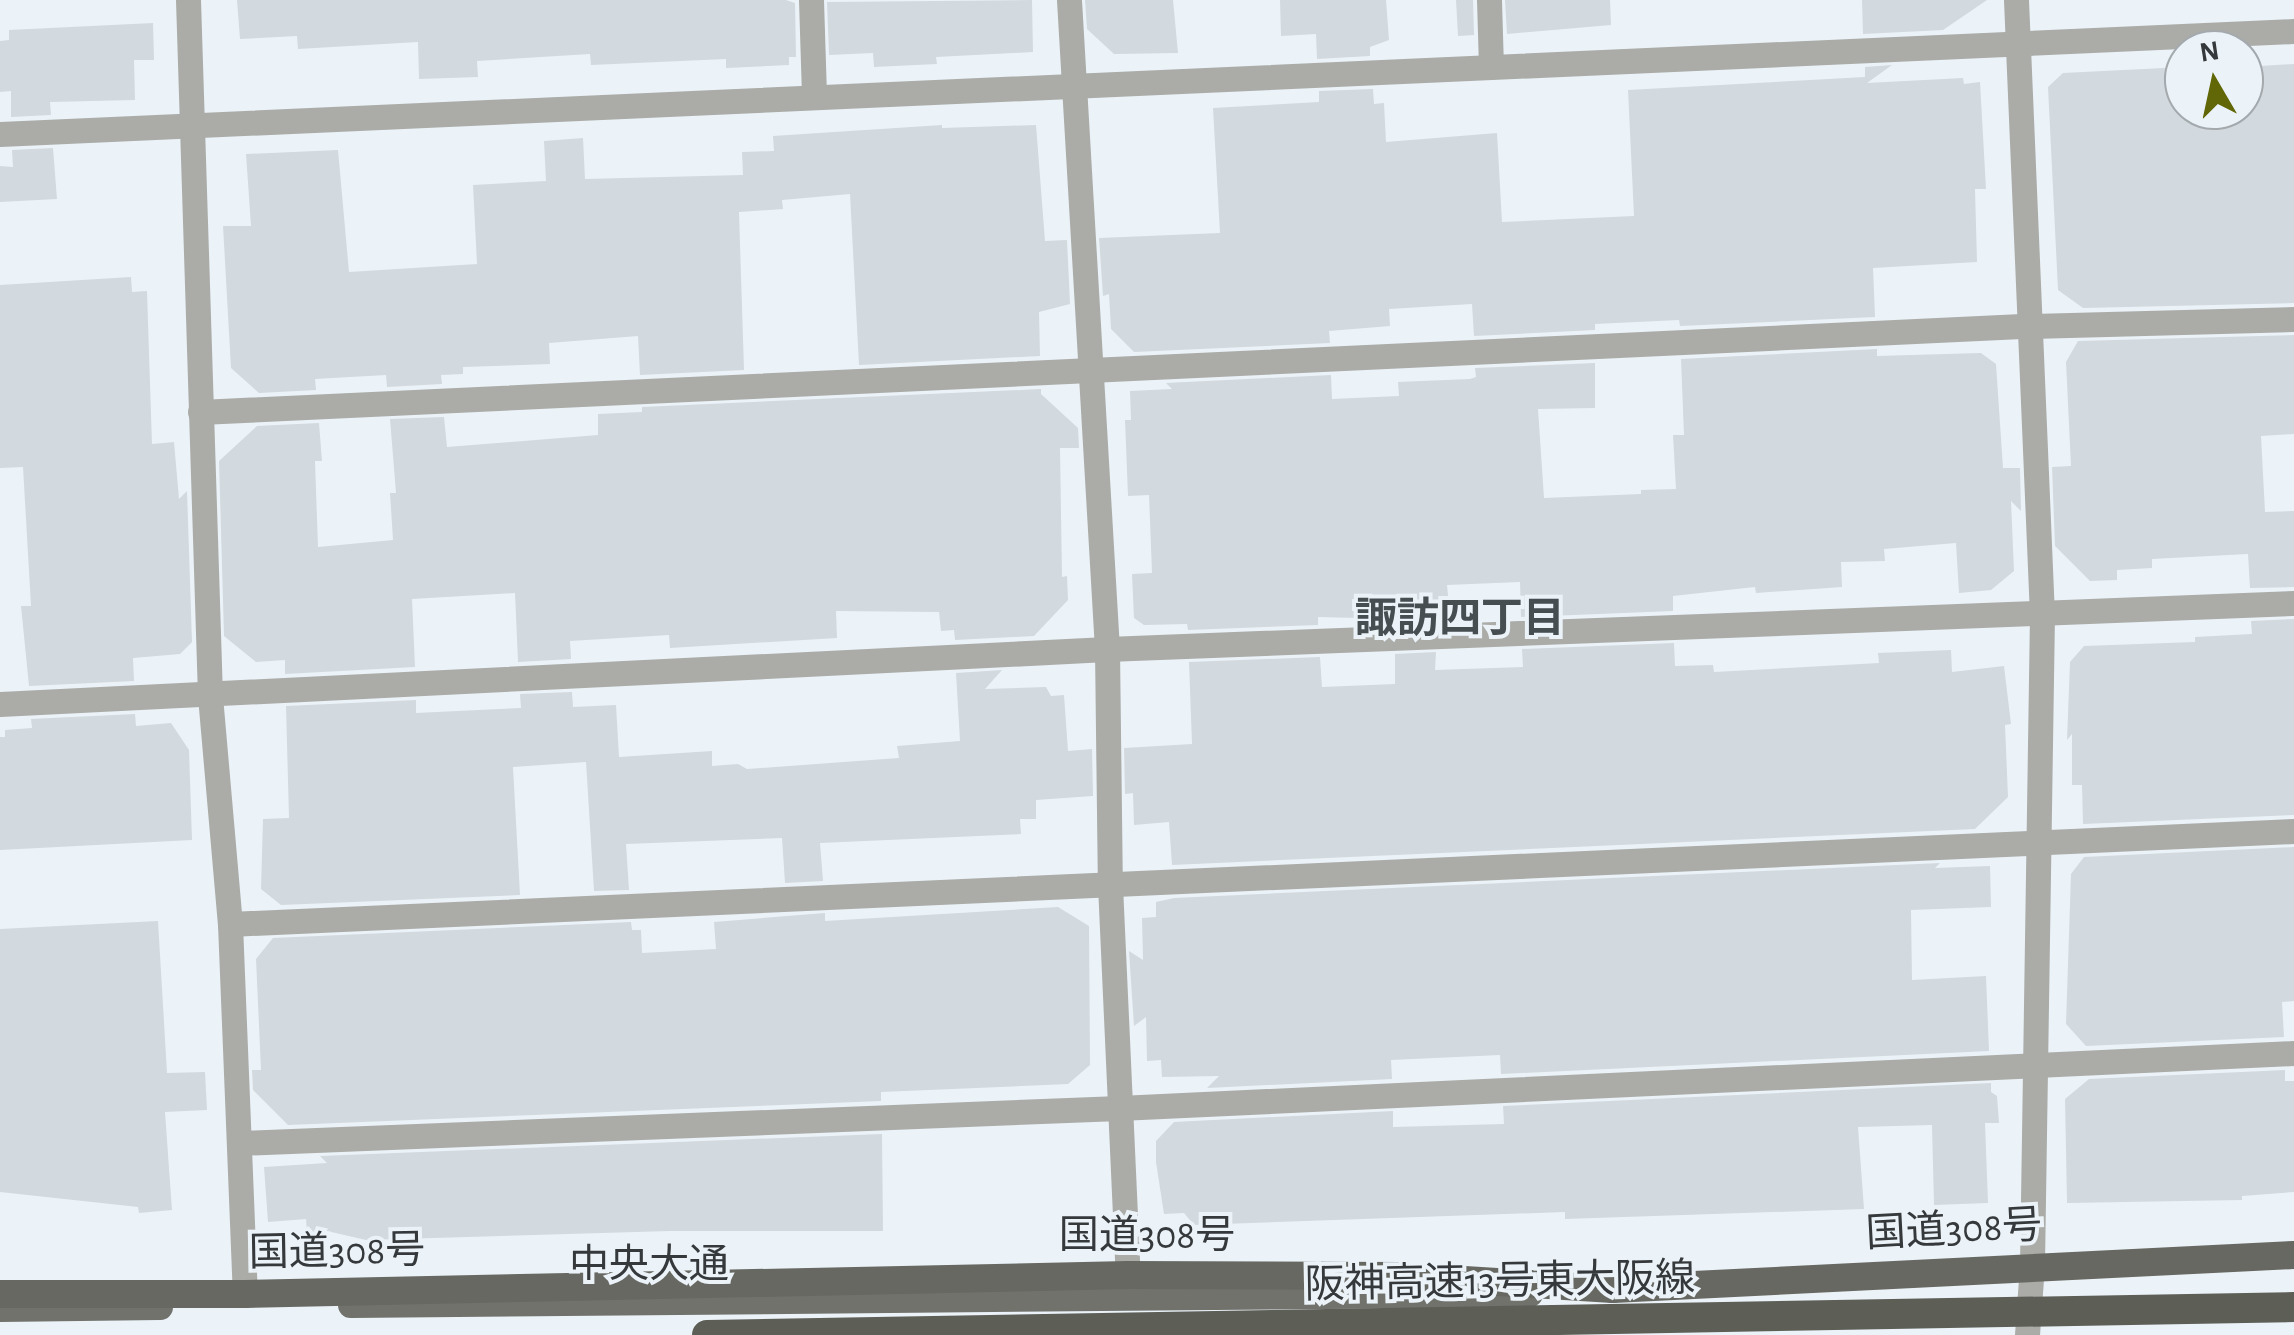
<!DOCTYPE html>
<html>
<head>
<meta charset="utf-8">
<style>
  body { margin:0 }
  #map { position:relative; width:2294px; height:1335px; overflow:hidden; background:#ebf3f9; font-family:"Alegreya Sans","Noto Sans JP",sans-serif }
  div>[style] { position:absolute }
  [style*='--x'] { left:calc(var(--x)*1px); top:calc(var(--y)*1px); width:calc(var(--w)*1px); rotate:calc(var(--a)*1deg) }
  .building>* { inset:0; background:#d2d9df }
  .minor>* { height:25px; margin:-12.5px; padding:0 12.5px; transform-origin:12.5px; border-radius:12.5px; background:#abaca8 }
  .primary>* { height:25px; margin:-12.5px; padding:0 12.5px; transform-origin:12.5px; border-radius:12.5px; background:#71726c }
  .trunk>* { height:28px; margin:-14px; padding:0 14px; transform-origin:14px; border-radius:14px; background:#676861 }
  .motorway>* { height:30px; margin:-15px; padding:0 15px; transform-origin:15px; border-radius:15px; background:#5d5e56 }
  span { translate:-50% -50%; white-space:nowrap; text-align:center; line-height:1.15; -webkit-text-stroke:8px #ebf3f9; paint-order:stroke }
  .street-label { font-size:40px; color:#36393b }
  .neighbourhood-label { font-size:42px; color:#474e52; font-weight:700 }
  .north { position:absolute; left:2164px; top:30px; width:100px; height:100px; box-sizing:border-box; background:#ebf3f9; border:2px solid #a3a9ad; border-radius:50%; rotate:351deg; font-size:28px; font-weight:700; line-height:40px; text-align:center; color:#36393b }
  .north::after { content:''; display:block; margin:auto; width:35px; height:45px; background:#616707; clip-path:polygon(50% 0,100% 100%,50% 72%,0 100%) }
</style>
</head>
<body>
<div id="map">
  <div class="building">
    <i style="clip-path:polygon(237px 0,786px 0,795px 3px,796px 57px,789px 57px,789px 65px,726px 68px,726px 59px,591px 65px,590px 54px,477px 61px,478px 77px,419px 79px,418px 42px,298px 49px,297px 36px,240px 39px)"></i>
    <i style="clip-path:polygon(1032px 0,1033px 52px,936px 57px,937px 64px,874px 67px,873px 53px,829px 55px,827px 2px)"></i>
    <i style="clip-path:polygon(1085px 0,1173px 0,1178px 53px,1114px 54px,1087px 29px)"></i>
    <i style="clip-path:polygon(1280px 0,1386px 0,1389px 40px,1370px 47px,1370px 56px,1317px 59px,1316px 34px,1281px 36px)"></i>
    <i style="clip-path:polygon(1456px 0,1473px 0,1474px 35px,1458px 36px)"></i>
    <i style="clip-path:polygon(1505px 0,1610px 0,1611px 25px,1507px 34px)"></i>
    <i style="clip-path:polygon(1862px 0,1987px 0,1943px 30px,1863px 34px)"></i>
    <i style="clip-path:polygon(153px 23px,154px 60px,134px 60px,135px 100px,50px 102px,51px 115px,11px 117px,11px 91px,0 92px,0 41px,9px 40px,9px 30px)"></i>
    <i style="clip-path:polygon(2294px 64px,2294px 303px,2083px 308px,2058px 290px,2048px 87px,2063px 73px,2184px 67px,2184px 110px,2244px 110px,2244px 67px)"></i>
    <i style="clip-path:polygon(1892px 65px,1867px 83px,1963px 78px,1964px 84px,1980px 82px,1986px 189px,1975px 189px,1977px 262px,1873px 268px,1875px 317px,1680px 326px,1679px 320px,1595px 324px,1595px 330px,1474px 336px,1472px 304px,1389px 309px,1390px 326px,1329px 331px,1330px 343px,1134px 352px,1111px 329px,1109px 294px,1103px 296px,1099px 238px,1220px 233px,1213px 108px,1319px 102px,1319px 91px,1373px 89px,1374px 104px,1384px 103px,1386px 142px,1497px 133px,1502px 222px,1634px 216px,1628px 90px,1865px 77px,1865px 67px)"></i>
    <i style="clip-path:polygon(942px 125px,942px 128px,1036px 125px,1045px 241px,1067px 240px,1070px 304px,1039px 312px,1040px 356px,859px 365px,850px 194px,782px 200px,783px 209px,739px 212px,744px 370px,640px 375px,638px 336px,549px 343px,550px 364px,463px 367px,463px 374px,441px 375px,442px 384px,387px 387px,386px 375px,315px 379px,316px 390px,259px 393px,231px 368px,223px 226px,251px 226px,246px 154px,338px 150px,349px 272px,477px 264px,473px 185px,546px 181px,544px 141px,583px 138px,585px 179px,743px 175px,742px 152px,774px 151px,773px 136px)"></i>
    <i style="clip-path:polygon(53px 148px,57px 199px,0 202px,0 166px,13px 167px,12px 150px)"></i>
    <i style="clip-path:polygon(131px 277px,132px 292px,147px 291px,152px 444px,174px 442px,179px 499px,187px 491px,192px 642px,180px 654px,133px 658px,134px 681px,29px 686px,21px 606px,31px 606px,23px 467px,0 468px,0 285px)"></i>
    <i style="clip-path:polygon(2294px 335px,2294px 434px,2261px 436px,2265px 512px,2294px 511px,2294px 587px,2250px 588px,2248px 554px,2152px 559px,2152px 568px,2117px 570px,2117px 580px,2090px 581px,2055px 546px,2052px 467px,2071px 466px,2066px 362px,2078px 341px)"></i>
    <i style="clip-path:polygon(1877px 349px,1877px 356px,1981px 353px,1996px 364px,2003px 468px,2020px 468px,2021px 511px,2011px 501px,2014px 571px,1991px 590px,1959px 593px,1956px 543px,1884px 549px,1885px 561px,1841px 562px,1842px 587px,1756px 593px,1755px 587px,1673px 596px,1673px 611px,1521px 617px,1520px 582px,1447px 585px,1449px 605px,1438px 606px,1438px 620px,1318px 617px,1318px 625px,1188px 630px,1187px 624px,1144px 625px,1134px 618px,1132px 574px,1152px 573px,1149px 495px,1128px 496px,1125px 420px,1131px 420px,1130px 391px,1172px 389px,1166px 383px,1331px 375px,1332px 399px,1399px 396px,1398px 382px,1470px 379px,1476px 377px,1475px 368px,1595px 363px,1595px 408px,1538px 409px,1544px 498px,1641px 494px,1641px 490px,1676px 489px,1673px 435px,1684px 435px,1681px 359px)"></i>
    <i style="clip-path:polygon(1041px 389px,1041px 394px,1078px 428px,1079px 448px,1060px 448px,1062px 577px,1067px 576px,1068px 600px,1034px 636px,955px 640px,954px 630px,941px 631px,939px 612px,836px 611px,837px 638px,670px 648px,669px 635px,570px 641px,571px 659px,518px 662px,515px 593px,412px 599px,415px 667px,285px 674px,285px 660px,256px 662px,224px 636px,219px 461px,257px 426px,319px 423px,322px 461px,315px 461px,318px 547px,393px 540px,390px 493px,396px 493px,390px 419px,444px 417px,447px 447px,598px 435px,598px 414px,642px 412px,642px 407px)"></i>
    <i style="clip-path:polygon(2294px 619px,2294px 815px,2083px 824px,2082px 785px,2072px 785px,2072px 734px,2067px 740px,2070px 662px,2084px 646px,2195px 642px,2195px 637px,2252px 634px,2251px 621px)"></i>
    <i style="clip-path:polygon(1674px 643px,1675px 666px,1713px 665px,1714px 672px,1879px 663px,1878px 653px,1951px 650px,1952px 672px,2004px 666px,2011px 724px,2005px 725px,2008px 797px,1975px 829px,1172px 865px,1169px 822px,1134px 825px,1133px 793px,1125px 794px,1124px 748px,1192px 744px,1189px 662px,1320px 657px,1322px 687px,1395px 684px,1395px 654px,1436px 652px,1435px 670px,1523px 667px,1522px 649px)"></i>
    <i style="clip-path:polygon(1002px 670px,985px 689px,1046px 687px,1051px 696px,1064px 695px,1068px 751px,1092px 749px,1093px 796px,1036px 800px,1036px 819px,1020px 819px,1021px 834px,820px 843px,823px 881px,785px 883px,782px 838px,626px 844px,629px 890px,594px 891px,586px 762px,513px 767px,520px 895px,281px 905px,261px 889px,263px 819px,289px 818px,286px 706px,416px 700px,416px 713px,521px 708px,520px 694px,572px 692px,573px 707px,616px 705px,619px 757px,712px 751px,712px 766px,738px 764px,747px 769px,899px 758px,897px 746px,960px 741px,956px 673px)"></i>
    <i style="clip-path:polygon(135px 714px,136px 726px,171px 723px,189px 750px,192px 840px,0 850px,0 737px,5px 737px,5px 730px,32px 728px,31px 719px)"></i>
    <i style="clip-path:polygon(2294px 847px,2294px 1001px,2282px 1002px,2284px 1037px,2086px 1046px,2066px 1024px,2071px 874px,2084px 857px)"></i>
    <i style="clip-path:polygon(1940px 863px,1935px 868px,1990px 866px,1991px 907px,1911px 910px,1912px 980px,1986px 976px,1989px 1051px,1501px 1074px,1500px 1055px,1391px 1060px,1392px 1079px,1207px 1088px,1219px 1076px,1162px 1077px,1161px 1060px,1147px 1061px,1146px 1017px,1134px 1026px,1129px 951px,1143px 960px,1142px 918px,1156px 917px,1156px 902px,1174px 898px)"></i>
    <i style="clip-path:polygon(1058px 907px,1089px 926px,1090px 1065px,1068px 1084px,881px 1092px,881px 1101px,288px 1125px,253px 1090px,252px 1070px,261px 1070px,256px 959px,273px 938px,631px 922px,632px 930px,641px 930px,642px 953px,716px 949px,714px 922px,825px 913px,825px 921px)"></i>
    <i style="clip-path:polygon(158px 921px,167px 1073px,205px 1072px,207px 1110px,165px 1112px,172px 1210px,139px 1213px,138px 1207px,0 1192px,0 929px)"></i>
    <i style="clip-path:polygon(2285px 1070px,2285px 1081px,2294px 1081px,2294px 1192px,2242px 1196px,2242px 1200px,2067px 1203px,2065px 1099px,2089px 1079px)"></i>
    <i style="clip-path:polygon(1991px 1083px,1991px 1092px,1997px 1096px,1999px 1123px,1985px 1123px,1988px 1203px,1934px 1205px,1932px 1125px,1858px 1127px,1864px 1209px,1565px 1219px,1565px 1212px,1194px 1225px,1184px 1213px,1164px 1214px,1156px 1162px,1156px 1141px,1174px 1122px,1393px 1111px,1393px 1127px,1504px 1124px,1503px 1106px)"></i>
    <i style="clip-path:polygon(882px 1134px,883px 1231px,670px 1231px,366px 1240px,327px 1231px,307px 1232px,306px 1219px,268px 1222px,264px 1167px,327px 1163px,320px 1156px)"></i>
  </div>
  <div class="minor">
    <i style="--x:188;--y:0;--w:696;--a:88.19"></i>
    <i style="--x:210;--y:696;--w:229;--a:85"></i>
    <i style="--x:230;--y:924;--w:370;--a:87.7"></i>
    <i style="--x:811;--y:0;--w:97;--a:88.2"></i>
    <i style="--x:1069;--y:0;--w:650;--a:86.65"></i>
    <i style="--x:1107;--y:649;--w:236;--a:89.3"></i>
    <i style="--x:1110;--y:885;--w:390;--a:87.4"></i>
    <i style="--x:1489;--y:0;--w:67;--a:88.3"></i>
    <i style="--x:2016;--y:0;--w:615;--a:87.58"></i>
    <i style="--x:2042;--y:614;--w:651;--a:90.88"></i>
    <i style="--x:2032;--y:1265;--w:70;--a:94.1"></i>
    <i style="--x:0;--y:134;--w:2296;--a:-2.57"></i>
    <i style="--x:200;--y:412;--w:1829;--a:-2.7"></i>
    <i style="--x:2027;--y:326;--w:267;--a:-1.5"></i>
    <i style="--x:0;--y:704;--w:1108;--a:-2.84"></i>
    <i style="--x:1107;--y:649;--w:1188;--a:-2.22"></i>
    <i style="--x:230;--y:924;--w:2066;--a:-2.58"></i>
    <i style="--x:239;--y:1143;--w:881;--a:-2.28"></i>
    <i style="--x:1119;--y:1108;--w:1176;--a:-2.68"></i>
  </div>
  <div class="primary">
    <i style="--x:350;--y:1305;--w:1180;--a:-0.53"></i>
    <i style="--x:0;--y:1309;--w:160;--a:-0.7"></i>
  </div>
  <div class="trunk">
    <i style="--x:0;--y:1294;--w:245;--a:0"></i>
    <i style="--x:245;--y:1294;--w:883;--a:-1.23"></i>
    <i style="--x:1128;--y:1275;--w:272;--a:0.2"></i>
    <i style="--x:1400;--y:1276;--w:213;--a:3.5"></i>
    <i style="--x:1613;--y:1289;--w:682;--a:-2.86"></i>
  </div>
  <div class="motorway">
    <i style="--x:707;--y:1335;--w:1587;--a:-1.01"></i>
  </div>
  <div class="street-label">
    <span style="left:1954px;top:1230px;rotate:-3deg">国道308号</span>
    <span style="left:1147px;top:1236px">国道308号</span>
    <span style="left:337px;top:1252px;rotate:-1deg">国道308号</span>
    <span style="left:649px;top:1265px">中央大通</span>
    <span style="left:1500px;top:1282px;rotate:-1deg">阪神高速13号東大阪線</span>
  </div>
  <div class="neighbourhood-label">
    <span style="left:1460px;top:619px">諏訪四丁目</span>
  </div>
  <div class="north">N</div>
</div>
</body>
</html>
